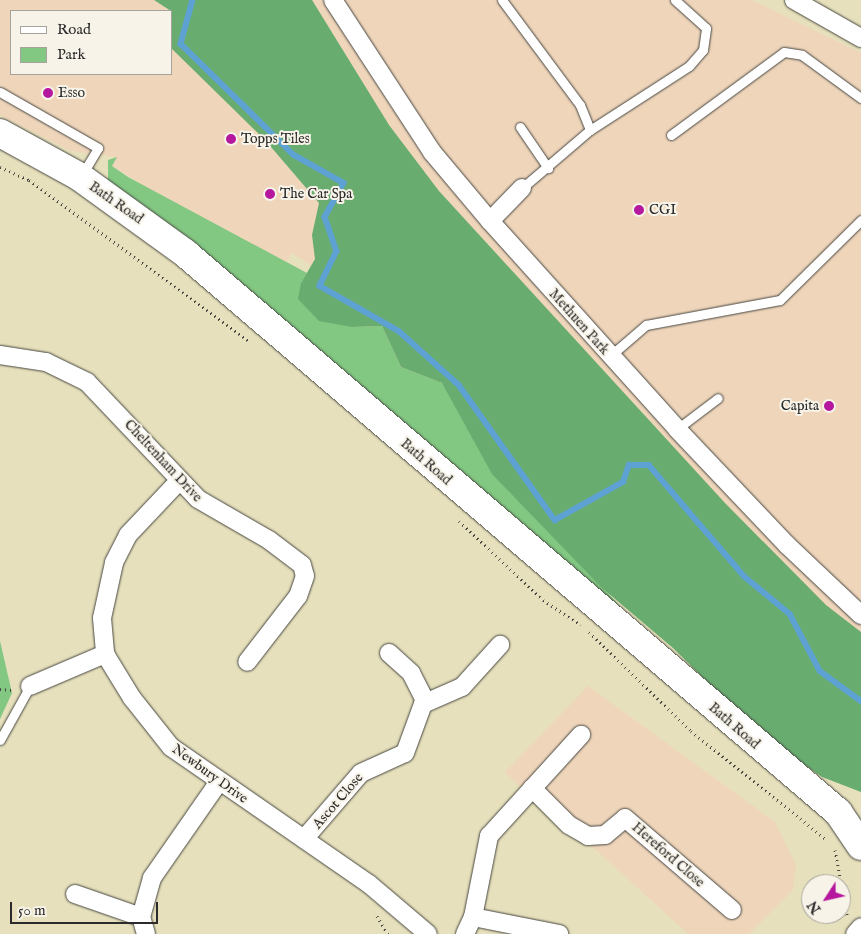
<!DOCTYPE html>
<html>
<head>
<meta charset="utf-8">
<style>
  body { margin:0 }
  #map { position:relative; width:861px; height:934px; overflow:hidden; background:#e6e0bc; font-family:"IM FELL English",serif }
  div>[style] { position:absolute }
  [style*='--x'] { left:calc(var(--x)*1px); top:calc(var(--y)*1px); width:calc(var(--w)*1px); rotate:calc(var(--a)*1deg) }
  .built>* { inset:0; background:#efd6bb }
  .green>* { inset:0; background:#82c782 }
  .forest>* { inset:0; background:#69ac70 }
  .stream>* { height:5.5px; margin:-2.75px; padding:0 2.75px; transform-origin:2.75px; border-radius:2.75px; background:#5ea2d3 }
  .path>* { height:3px; margin-top:-1.5px; transform-origin:0; background:repeating-linear-gradient(90deg,#474641 0 1px,transparent 0 5px) }
  .roads { filter:drop-shadow(0 0 1px #474641) drop-shadow(0 0 1px #474641) }
  .lane>* { height:9px; margin:-4.5px; padding:0 4.5px; transform-origin:4.5px; border-radius:4.5px; background:#fff }
  .street>* { height:18px; margin:-9px; padding:0 9px; transform-origin:9px; border-radius:9px; background:#fff }
  .primary>* { height:28px; margin:-14px; padding:0 14px; transform-origin:14px; border-radius:14px; background:#fff }
  .dots>* { width:14px; height:14px; translate:-50% -50%; box-sizing:border-box; border:2px solid #f7f3e8; border-radius:50% }
  span { translate:-50% -50%; white-space:nowrap; text-align:center; line-height:1.15; -webkit-text-stroke:4px #f7f3e8; paint-order:stroke }
  .poi-label { font-size:14px; color:#2b2b2b }
  .left { translate:0 -50%; text-align:left }
  .right { translate:-100% -50%; text-align:right }
  .street-label { font-size:14px; color:#2b2b2b }
  .legend { position:absolute; left:10px; top:10px; width:162px; height:65px; box-sizing:border-box; background:#f7f3e8; border:1px solid #a5a39c; margin:0; padding:6px 9px; list-style:none; font-size:15px; color:#2b2b2b }
  .legend li { display:flex; align-items:center; gap:10px; height:25px }
  .legend b { width:25px; border:1px solid #a5a39c }
  .north { position:absolute; left:801px; top:874px; width:50px; height:50px; box-sizing:border-box; background:#f7f3e8; border:1px solid #a5a39c; border-radius:50%; rotate:235deg; font-size:14px; font-weight:700; line-height:20px; text-align:center; color:#2b2b2b }
  .north::after { content:''; display:block; margin:auto; width:18px; height:22px; background:#b5179e; clip-path:polygon(50% 0,100% 100%,50% 72%,0 100%) }
  .scale { position:absolute; left:10px; top:902px; width:148px; height:22px; box-sizing:border-box; border:2px solid #2b2b2b; border-top:0; padding-left:6px; font-size:15px; line-height:18px; white-space:nowrap; color:#2b2b2b; -webkit-text-stroke:4px #f7f3e8; paint-order:stroke }
</style>
</head>
<body>
<div id="map">
  <div class="built">
    <i style="clip-path:polygon(evenodd,0 0,752px 0,861px 53px,861px 682px,805px 585px,292px 253px,285px 263px,175px 205px,112px 166px,116px 157px,71px 151px,0 115px,0 0,11px 11px,171px 11px,171px 74px,11px 74px,11px 11px)"></i>
    <i style="clip-path:polygon(588px 686px,775px 822px,796px 865px,793px 890px,749px 934px,688px 934px,596px 850px,565px 830px,505px 772px)"></i>
  </div>
  <div class="green">
    <i style="clip-path:polygon(117px 157px,112px 166px,128px 177px,307px 273px,301px 283px,352px 327px,382px 326px,401px 367px,442px 383px,555px 535px,658px 648px,108px 185px,108px 160px)"></i>
    <i style="clip-path:polygon(0 641px,12px 693px,0 719px)"></i>
  </div>
  <div class="forest">
    <i style="clip-path:polygon(154px 0,312px 0,389px 125px,439px 191px,725px 503px,826px 605px,861px 632px,861px 792px,822px 777px,760px 734px,673px 648px,601px 587px,492px 474px,442px 383px,401px 367px,382px 326px,352px 327px,319px 321px,298px 299px,301px 283px,315px 259px,312px 235px,319px 203px,265px 140px,171px 48px,171px 11px)"></i>
  </div>
  <div class="stream">
    <i style="--x:193;--y:0;--w:46;--a:105.3"></i>
    <i style="--x:181;--y:44;--w:158;--a:44.5"></i>
    <i style="--x:294;--y:155;--w:57;--a:29.2"></i>
    <i style="--x:344;--y:183;--w:39;--a:119"></i>
    <i style="--x:325;--y:217;--w:36;--a:71"></i>
    <i style="--x:337;--y:251;--w:39;--a:116"></i>
    <i style="--x:320;--y:286;--w:91;--a:29.7"></i>
    <i style="--x:399;--y:331;--w:81;--a:42"></i>
    <i style="--x:459;--y:385;--w:166;--a:54.6"></i>
    <i style="--x:555;--y:520;--w:78;--a:-29.2"></i>
    <i style="--x:623;--y:482;--w:18;--a:-71"></i>
    <i style="--x:629;--y:465;--w:20;--a:0"></i>
    <i style="--x:649;--y:465;--w:146;--a:49.4"></i>
    <i style="--x:744;--y:576;--w:60;--a:39.6"></i>
    <i style="--x:790;--y:614;--w:64;--a:62.2"></i>
    <i style="--x:820;--y:671;--w:51;--a:36.2"></i>
  </div>
  <div class="path">
    <i style="--x:0;--y:167;--w:32;--a:24"></i>
    <i style="--x:29;--y:180;--w:273;--a:36.2"></i>
    <i style="--x:459;--y:521;--w:115;--a:43.2"></i>
    <i style="--x:543;--y:600;--w:45;--a:33.3"></i>
    <i style="--x:589;--y:632;--w:142;--a:44.1"></i>
    <i style="--x:691;--y:731;--w:174;--a:38.7"></i>
    <i style="--x:0;--y:689;--w:12;--a:5"></i>
    <i style="--x:835;--y:850;--w:66;--a:79.5"></i>
    <i style="--x:377;--y:916;--w:21;--a:59"></i>
  </div>
  <div class="roads">
    <div class="lane">
      <i style="--x:502;--y:0;--w:131;--a:53.4"></i>
      <i style="--x:580;--y:105;--w:27;--a:68"></i>
      <i style="--x:0;--y:92;--w:113;--a:29.7"></i>
      <i style="--x:98;--y:148;--w:31;--a:121"></i>
      <i style="--x:520;--y:127;--w:50;--a:55.7"></i>
      <i style="--x:671;--y:135;--w:140;--a:-36.3"></i>
      <i style="--x:784;--y:52;--w:18;--a:9"></i>
      <i style="--x:802;--y:55;--w:73;--a:36.1"></i>
      <i style="--x:522;--y:188;--w:89;--a:-40.5"></i>
      <i style="--x:590;--y:130;--w:118;--a:-32.9"></i>
      <i style="--x:689;--y:66;--w:21;--a:-49"></i>
      <i style="--x:703;--y:50;--w:22;--a:-82"></i>
      <i style="--x:706;--y:28;--w:42;--a:-137.9"></i>
      <i style="--x:610;--y:356;--w:48;--a:-40.7"></i>
      <i style="--x:646;--y:325;--w:136;--a:-10.6"></i>
      <i style="--x:780;--y:300;--w:114;--a:-44.6"></i>
      <i style="--x:677;--y:429;--w:51;--a:-37.1"></i>
      <i style="--x:0;--y:740;--w:62;--a:-60.9"></i>
    </div>
    <div class="street">
      <i style="--x:333;--y:0;--w:181;--a:56.9"></i>
      <i style="--x:432;--y:152;--w:90;--a:50"></i>
      <i style="--x:490;--y:221;--w:280;--a:48"></i>
      <i style="--x:677;--y:429;--w:160;--a:46.5"></i>
      <i style="--x:787;--y:545;--w:102;--a:43.4"></i>
      <i style="--x:794;--y:0;--w:77;--a:29.6"></i>
      <i style="--x:490;--y:221;--w:46;--a:-45.9"></i>
      <i style="--x:0;--y:355;--w:47;--a:8.7"></i>
      <i style="--x:46;--y:362;--w:46;--a:26"></i>
      <i style="--x:87;--y:382;--w:161;--a:46.5"></i>
      <i style="--x:198;--y:499;--w:82;--a:30"></i>
      <i style="--x:269;--y:540;--w:41;--a:37.1"></i>
      <i style="--x:302;--y:565;--w:11;--a:75"></i>
      <i style="--x:305;--y:576;--w:21;--a:109"></i>
      <i style="--x:298;--y:596;--w:83;--a:127.7"></i>
      <i style="--x:179;--y:481;--w:74;--a:133.4"></i>
      <i style="--x:128;--y:535;--w:31;--a:117"></i>
      <i style="--x:114;--y:563;--w:56;--a:102.3"></i>
      <i style="--x:102;--y:618;--w:36;--a:85"></i>
      <i style="--x:105;--y:654;--w:52;--a:58.5"></i>
      <i style="--x:132;--y:698;--w:63;--a:51.5"></i>
      <i style="--x:171;--y:747;--w:241;--a:34.7"></i>
      <i style="--x:369;--y:884;--w:77;--a:40.3"></i>
      <i style="--x:389;--y:653;--w:30;--a:42"></i>
      <i style="--x:411;--y:673;--w:33;--a:63"></i>
      <i style="--x:30;--y:686;--w:82;--a:-23.1"></i>
      <i style="--x:532;--y:788;--w:52;--a:45"></i>
      <i style="--x:569;--y:825;--w:22;--a:30"></i>
      <i style="--x:588;--y:836;--w:17;--a:-3"></i>
      <i style="--x:605;--y:835;--w:26;--a:-40"></i>
      <i style="--x:625;--y:818;--w:141;--a:40.7"></i>
      <i style="--x:304;--y:839;--w:87;--a:-49.2"></i>
      <i style="--x:361;--y:773;--w:48;--a:-24.4"></i>
      <i style="--x:405;--y:753;--w:52;--a:-69.8"></i>
      <i style="--x:423;--y:704;--w:43;--a:-23.6"></i>
      <i style="--x:462;--y:687;--w:57;--a:-47.9"></i>
      <i style="--x:75;--y:894;--w:70;--a:19.2"></i>
      <i style="--x:473;--y:917;--w:88;--a:11.2"></i>
      <i style="--x:146;--y:934;--w:18;--a:-106"></i>
      <i style="--x:141;--y:917;--w:41;--a:-74.2"></i>
      <i style="--x:152;--y:878;--w:116;--a:-55.2"></i>
      <i style="--x:465;--y:934;--w:19;--a:-65"></i>
      <i style="--x:473;--y:917;--w:83;--a:-78.8"></i>
      <i style="--x:489;--y:836;--w:137;--a:-47.7"></i>
      <i style="--x:855;--y:934;--w:9;--a:-49"></i>
    </div>
    <div class="primary">
      <i style="--x:0;--y:133;--w:91;--a:28.8"></i>
      <i style="--x:80;--y:177;--w:130;--a:35.9"></i>
      <i style="--x:185;--y:253;--w:860;--a:40.57"></i>
      <i style="--x:838;--y:812;--w:41;--a:55.9"></i>
    </div>
  </div>
  <div class="dots">
    <i style="left:48px;top:93px;background:#b5179e"></i>
    <i style="left:231px;top:139px;background:#b5179e"></i>
    <i style="left:270px;top:194px;background:#b5179e"></i>
    <i style="left:639px;top:210px;background:#b5179e"></i>
    <i style="left:829px;top:406px;background:#b5179e"></i>
  </div>
  <div class="poi-label">
    <span class="left" style="left:58px;top:93px">Esso</span>
    <span class="left" style="left:241px;top:139px">Topps Tiles</span>
    <span class="left" style="left:280px;top:194px">The Car Spa</span>
    <span class="left" style="left:649px;top:210px">CGI</span>
    <span class="right" style="left:819px;top:406px">Capita</span>
  </div>
  <div class="street-label">
    <span style="left:116px;top:203px;rotate:35deg">Bath Road</span>
    <span style="left:579px;top:322px;rotate:48deg">Methuen Park</span>
    <span style="left:163px;top:461px;rotate:47deg">Cheltenham Drive</span>
    <span style="left:426px;top:462px;rotate:41deg">Bath Road</span>
    <span style="left:734px;top:726px;rotate:41deg">Bath Road</span>
    <span style="left:210px;top:774px;rotate:36deg">Newbury Drive</span>
    <span style="left:338px;top:801px;rotate:-49deg">Ascot Close</span>
    <span style="left:668px;top:855px;rotate:41deg">Hereford Close</span>
  </div>
  <ul class="legend">
  <li><b style="height:6px;background:#fff"></b>Road</li>
  <li><b style="height:14px;background:#82c782"></b>Park</li>
  </ul>
  <div class="north">N</div>
  <div class="scale">50 m</div>
</div>
</body>
</html>
